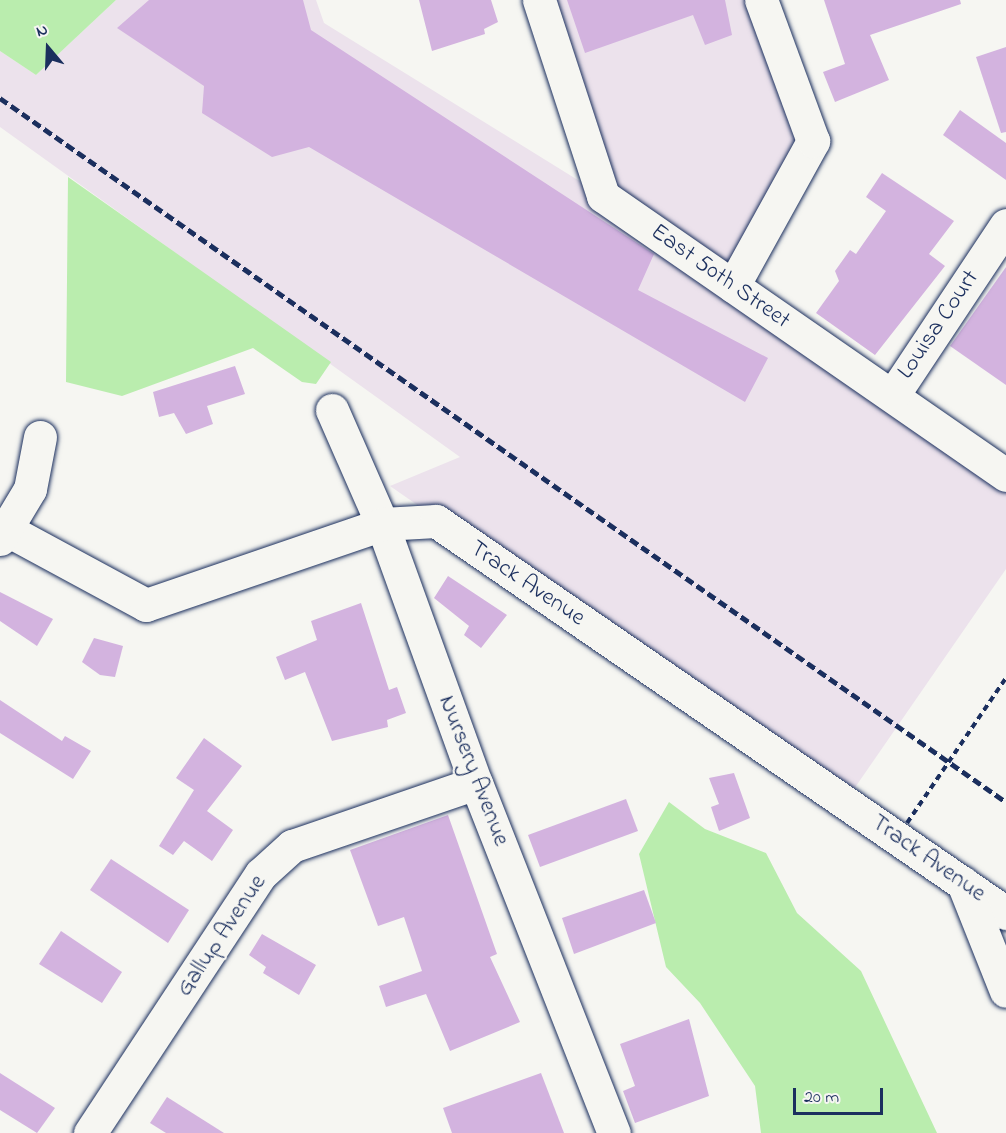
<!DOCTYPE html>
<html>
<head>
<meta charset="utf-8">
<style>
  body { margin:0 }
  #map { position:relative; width:1006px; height:1133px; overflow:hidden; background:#f6f6f2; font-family:"Indie Flower",sans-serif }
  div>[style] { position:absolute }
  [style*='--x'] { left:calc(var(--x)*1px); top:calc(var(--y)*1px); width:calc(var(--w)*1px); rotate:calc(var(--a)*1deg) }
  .built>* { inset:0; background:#ece2ec }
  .green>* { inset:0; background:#baedae }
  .building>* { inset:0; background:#d3b3df }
  .roads { filter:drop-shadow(0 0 2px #1b2f5e) drop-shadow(0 0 2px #1b2f5e) }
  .minor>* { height:33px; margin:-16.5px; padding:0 16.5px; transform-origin:16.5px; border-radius:16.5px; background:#f6f6f2 }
  .rail>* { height:4.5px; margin-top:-2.25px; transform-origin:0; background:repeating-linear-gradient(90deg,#1b2f5e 0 9px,transparent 0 13.5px) }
  .path-bridge>* { height:4px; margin-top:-2px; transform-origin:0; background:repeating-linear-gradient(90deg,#1b2f5e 0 6px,transparent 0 10.5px) }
  span { translate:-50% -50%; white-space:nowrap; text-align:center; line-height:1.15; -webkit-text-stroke:4.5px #f6f6f2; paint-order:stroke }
  .street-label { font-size:24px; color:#1b2f5e }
  .north { position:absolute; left:18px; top:18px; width:60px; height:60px; -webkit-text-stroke:4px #f6f6f2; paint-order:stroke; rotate:341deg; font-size:16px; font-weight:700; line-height:24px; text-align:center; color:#1b2f5e }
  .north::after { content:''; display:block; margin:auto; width:21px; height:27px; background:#1b2f5e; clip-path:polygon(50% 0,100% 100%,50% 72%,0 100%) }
  .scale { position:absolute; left:793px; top:1088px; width:90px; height:27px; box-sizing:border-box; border:3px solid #1b2f5e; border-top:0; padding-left:8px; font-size:18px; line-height:21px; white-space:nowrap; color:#1b2f5e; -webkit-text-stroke:4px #f6f6f2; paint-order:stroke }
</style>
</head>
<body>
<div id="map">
  <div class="built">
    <i style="clip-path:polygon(116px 0,316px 0,324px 23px,602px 195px,539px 0,761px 0,813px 141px,733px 286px,1006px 476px,1006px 569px,845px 802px,390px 486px,460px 457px,0 127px,0 51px,36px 75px)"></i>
  </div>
  <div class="green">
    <i style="clip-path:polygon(0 0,116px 0,36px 75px,0 51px)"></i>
    <i style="clip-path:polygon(68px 177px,331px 362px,316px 384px,302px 382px,253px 348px,122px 396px,66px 382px)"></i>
    <i style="clip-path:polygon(669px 802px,705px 829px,766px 853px,797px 913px,861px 971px,937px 1133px,761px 1133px,755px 1086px,700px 1003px,666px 967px,639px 854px)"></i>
  </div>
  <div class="building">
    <i style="clip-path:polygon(149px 0,303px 0,311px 30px,654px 254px,638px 290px,768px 358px,745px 402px,309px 147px,272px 157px,202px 113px,204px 86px,117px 28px)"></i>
    <i style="clip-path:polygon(419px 0,491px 0,498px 22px,484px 29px,485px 34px,432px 51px)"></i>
    <i style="clip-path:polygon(567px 0,725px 0,732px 35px,705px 45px,693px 15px,585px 53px)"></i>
    <i style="clip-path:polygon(824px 0,960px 0,961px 4px,870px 35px,889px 80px,835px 102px,823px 72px,845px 64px)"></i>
    <i style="clip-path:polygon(1006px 47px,1006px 132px,1001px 133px,976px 57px)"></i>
    <i style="clip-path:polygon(960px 110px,1006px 143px,1006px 180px,943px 135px)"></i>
    <i style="clip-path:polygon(882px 173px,954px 221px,929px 254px,945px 266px,875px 355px,816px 313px,839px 281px,835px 271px,850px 250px,856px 254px,886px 211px,866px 197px)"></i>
    <i style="clip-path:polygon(1006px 267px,1006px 385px,950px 346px)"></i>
    <i style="clip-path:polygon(235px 366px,245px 394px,207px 406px,213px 424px,186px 434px,174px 413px,159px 417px,153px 392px)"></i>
    <i style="clip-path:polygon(448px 576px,507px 615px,481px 648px,464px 635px,469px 626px,434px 598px)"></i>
    <i style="clip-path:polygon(0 592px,53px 619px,37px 646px,0 621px)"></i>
    <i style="clip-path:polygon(361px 603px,389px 690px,397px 687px,406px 713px,387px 720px,388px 727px,332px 741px,305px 672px,285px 680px,276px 657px,317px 640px,311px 621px)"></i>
    <i style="clip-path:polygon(94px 638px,123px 646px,115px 677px,100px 675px,82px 662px)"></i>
    <i style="clip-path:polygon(0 700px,62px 741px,65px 736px,91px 751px,73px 779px,0 733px)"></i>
    <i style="clip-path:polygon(204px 738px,242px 766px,207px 811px,233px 830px,212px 861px,184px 841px,173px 855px,159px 846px,194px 790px,176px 778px)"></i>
    <i style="clip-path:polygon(734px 773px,750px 818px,719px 831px,711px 807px,719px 804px,709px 778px)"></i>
    <i style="clip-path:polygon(626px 799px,638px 831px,540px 867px,528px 835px)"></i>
    <i style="clip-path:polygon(448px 815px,497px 954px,490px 957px,520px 1022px,450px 1051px,426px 994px,386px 1007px,379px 986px,422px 971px,404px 917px,378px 926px,350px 850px)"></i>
    <i style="clip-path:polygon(111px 859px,189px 910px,168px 943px,90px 890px)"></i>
    <i style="clip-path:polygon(644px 890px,656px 923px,574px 954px,562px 918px)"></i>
    <i style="clip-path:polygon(61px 931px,122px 972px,102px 1003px,39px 964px)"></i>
    <i style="clip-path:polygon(262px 934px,316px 965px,299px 995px,263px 973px,266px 967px,249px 955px)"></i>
    <i style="clip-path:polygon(689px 1019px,709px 1096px,635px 1123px,623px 1091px,635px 1086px,620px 1044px)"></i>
    <i style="clip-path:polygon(0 1073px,55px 1108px,37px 1133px,0 1110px)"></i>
    <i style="clip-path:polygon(541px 1073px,564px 1133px,452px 1133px,443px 1108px)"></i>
    <i style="clip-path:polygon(167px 1097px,224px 1133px,166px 1133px,150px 1123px)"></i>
  </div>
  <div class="roads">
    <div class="minor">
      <i style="--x:539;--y:0;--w:206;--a:71.9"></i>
      <i style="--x:603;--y:196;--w:490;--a:34.7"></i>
      <i style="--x:733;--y:286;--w:166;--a:-61.1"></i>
      <i style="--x:813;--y:141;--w:150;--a:-110.2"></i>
      <i style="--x:893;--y:395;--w:204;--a:-56.4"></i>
      <i style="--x:332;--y:410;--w:124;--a:66.3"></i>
      <i style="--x:382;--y:524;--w:276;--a:70.1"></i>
      <i style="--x:476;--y:783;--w:376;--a:68.5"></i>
      <i style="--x:0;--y:526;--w:166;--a:28.4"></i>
      <i style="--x:146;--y:605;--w:250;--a:-18.9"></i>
      <i style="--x:382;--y:524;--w:54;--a:-3.2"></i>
      <i style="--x:436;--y:521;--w:692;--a:34.52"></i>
      <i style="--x:0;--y:539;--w:58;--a:-59"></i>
      <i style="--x:30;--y:489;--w:53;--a:-79.1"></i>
      <i style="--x:963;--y:883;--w:116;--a:68.3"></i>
      <i style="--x:90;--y:1133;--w:310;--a:-56.6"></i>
      <i style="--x:261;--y:874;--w:42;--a:-42.1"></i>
      <i style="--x:292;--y:846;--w:194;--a:-18.9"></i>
    </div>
  </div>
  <div class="rail">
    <i style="--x:0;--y:98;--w:1228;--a:34.98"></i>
  </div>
  <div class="path-bridge">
    <i style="--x:907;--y:823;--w:176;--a:-55.7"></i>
  </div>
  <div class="street-label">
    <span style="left:720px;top:277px;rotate:35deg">East 50th Street</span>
    <span style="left:939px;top:325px;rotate:-56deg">Louisa Court</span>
    <span style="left:527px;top:584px;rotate:34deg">Track Avenue</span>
    <span style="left:473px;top:771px;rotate:69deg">Nursery Avenue</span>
    <span style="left:928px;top:859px;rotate:35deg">Track Avenue</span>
    <span style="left:222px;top:936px;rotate:-56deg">Gallup Avenue</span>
  </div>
  <div class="north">N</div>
  <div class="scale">20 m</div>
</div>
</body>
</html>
